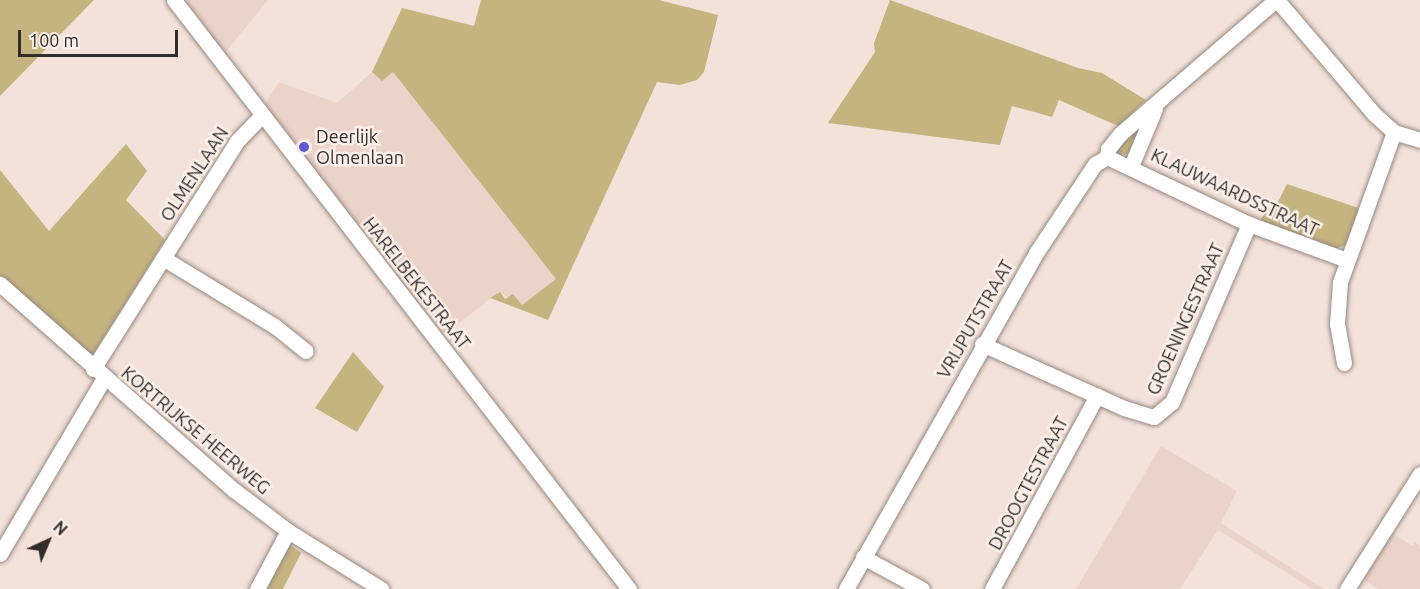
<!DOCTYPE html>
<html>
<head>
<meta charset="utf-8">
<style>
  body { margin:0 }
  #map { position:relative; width:1420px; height:589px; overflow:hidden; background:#f3e2da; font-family:Ubuntu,sans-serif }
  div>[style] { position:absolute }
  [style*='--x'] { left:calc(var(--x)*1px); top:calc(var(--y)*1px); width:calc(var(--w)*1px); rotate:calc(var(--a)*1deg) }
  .built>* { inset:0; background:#ecd3c9 }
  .green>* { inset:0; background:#c5b47f }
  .roads { filter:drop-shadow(0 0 2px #978881) drop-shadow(0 0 2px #978881) }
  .minor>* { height:15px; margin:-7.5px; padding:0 7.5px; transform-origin:7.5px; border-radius:7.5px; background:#fff }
  .dots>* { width:16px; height:16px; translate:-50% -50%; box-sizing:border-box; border:3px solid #fdf0ea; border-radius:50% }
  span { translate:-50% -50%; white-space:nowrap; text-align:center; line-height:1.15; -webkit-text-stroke:5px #fdf0ea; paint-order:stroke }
  .poi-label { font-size:18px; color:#332d2a }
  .left { translate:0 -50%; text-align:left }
  .street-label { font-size:18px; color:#332d2a }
  .north { position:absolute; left:18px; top:511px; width:60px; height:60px; -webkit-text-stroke:4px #fdf0ea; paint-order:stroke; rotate:44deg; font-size:16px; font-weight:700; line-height:24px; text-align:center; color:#332d2a }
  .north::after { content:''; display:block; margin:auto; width:21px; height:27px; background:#332d2a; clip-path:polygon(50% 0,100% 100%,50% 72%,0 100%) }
  .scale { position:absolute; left:18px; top:30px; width:160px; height:27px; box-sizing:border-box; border:3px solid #332d2a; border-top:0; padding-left:8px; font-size:18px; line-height:21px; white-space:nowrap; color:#332d2a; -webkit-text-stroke:4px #fdf0ea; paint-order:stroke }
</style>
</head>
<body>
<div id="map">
  <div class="built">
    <i style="clip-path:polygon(181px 0,268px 0,223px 55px)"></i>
    <i style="clip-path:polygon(393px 71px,556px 279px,522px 305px,499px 292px,444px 335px,264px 106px,279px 82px,337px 103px,372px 72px,382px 80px)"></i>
    <i style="clip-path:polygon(1161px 446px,1237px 491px,1221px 523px,1324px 589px,1313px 589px,1218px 530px,1180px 589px,1076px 589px)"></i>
    <i style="clip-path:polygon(1390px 532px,1413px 546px,1415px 542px,1420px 546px,1420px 589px,1378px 589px,1361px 578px)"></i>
  </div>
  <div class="green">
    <i style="clip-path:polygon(0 0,94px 0,0 96px)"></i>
    <i style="clip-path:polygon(481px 0,659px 0,718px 15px,704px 72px,697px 80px,680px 85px,657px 82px,548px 320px,490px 298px,500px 292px,505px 299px,513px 294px,522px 305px,556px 279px,393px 72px,382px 81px,372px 72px,402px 8px,474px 26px)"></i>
    <i style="clip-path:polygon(890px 0,1078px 68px,1102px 73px,1146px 100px,1118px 126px,1059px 100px,1052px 117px,1012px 106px,1000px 145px,828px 123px,875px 52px,874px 43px)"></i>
    <i style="clip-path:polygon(1141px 126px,1128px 154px,1119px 155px,1115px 144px)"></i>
    <i style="clip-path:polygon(126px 144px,147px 171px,126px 200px,165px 240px,91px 358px,0 275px,0 170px,49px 231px)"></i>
    <i style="clip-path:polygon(1287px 184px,1359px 208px,1349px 243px,1334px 250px,1259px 222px,1267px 210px,1273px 212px)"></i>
    <i style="clip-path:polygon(353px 352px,384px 387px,357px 432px,315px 408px)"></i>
    <i style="clip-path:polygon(286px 542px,301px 553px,283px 589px,263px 589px)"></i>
  </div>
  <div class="roads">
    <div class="minor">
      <i style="--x:174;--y:0;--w:744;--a:52.31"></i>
      <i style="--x:1277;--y:0;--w:150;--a:49.6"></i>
      <i style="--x:1374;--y:114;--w:27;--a:42"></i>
      <i style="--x:1394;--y:132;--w:27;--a:17"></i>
      <i style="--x:1107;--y:157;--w:157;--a:25.3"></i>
      <i style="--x:1249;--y:224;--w:104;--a:20.2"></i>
      <i style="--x:1107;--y:157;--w:8;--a:-83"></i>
      <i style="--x:1108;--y:149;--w:19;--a:-51"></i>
      <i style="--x:1120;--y:134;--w:206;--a:-40.7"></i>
      <i style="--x:1131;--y:166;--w:62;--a:-67.2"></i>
      <i style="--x:163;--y:258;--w:132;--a:31.4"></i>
      <i style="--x:276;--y:327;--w:38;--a:39"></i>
      <i style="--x:0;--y:284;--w:312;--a:41.4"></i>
      <i style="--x:234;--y:490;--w:68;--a:37.2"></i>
      <i style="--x:288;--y:531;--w:110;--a:31.9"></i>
      <i style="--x:982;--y:344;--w:156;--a:24.3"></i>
      <i style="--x:1124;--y:408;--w:31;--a:17"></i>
      <i style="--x:1154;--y:417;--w:23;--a:-40"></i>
      <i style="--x:1172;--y:402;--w:194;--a:-66.6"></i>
      <i style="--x:1344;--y:363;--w:40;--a:-100"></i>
      <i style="--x:1337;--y:324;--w:42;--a:-85.9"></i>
      <i style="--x:1340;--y:282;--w:159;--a:-70.2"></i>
      <i style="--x:93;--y:369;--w:270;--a:-57.7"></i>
      <i style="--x:237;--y:141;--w:36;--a:-46"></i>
      <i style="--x:0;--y:554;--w:204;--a:-59.4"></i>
      <i style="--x:863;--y:557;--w:67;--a:28.5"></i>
      <i style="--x:257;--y:589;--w:66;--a:-61.9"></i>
      <i style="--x:846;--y:589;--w:386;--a:-60.5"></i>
      <i style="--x:1036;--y:253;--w:107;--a:-56.5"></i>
      <i style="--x:1095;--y:164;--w:14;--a:-30"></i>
      <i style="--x:992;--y:589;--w:220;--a:-61.5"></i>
      <i style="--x:1347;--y:589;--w:136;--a:-57.6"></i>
    </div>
  </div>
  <div class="dots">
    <i style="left:304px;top:147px;background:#6158d1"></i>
  </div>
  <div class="poi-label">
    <span class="left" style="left:316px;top:147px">Deerlijk<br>Olmenlaan</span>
  </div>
  <div class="street-label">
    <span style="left:194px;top:174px;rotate:-57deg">OLMENLAAN</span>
    <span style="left:1235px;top:192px;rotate:25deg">KLAUWAARDSSTRAAT</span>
    <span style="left:417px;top:283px;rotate:52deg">HARELBEKESTRAAT</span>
    <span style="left:975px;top:319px;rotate:-60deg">VRIJPUTSTRAAT</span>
    <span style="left:1185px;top:319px;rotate:-66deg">GROENINGESTRAAT</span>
    <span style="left:196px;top:430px;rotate:40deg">KORTRIJKSE HEERWEG</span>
    <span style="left:1028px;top:483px;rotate:-62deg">DROOGTESTRAAT</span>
  </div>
  <div class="north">N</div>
  <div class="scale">100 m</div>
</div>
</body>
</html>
